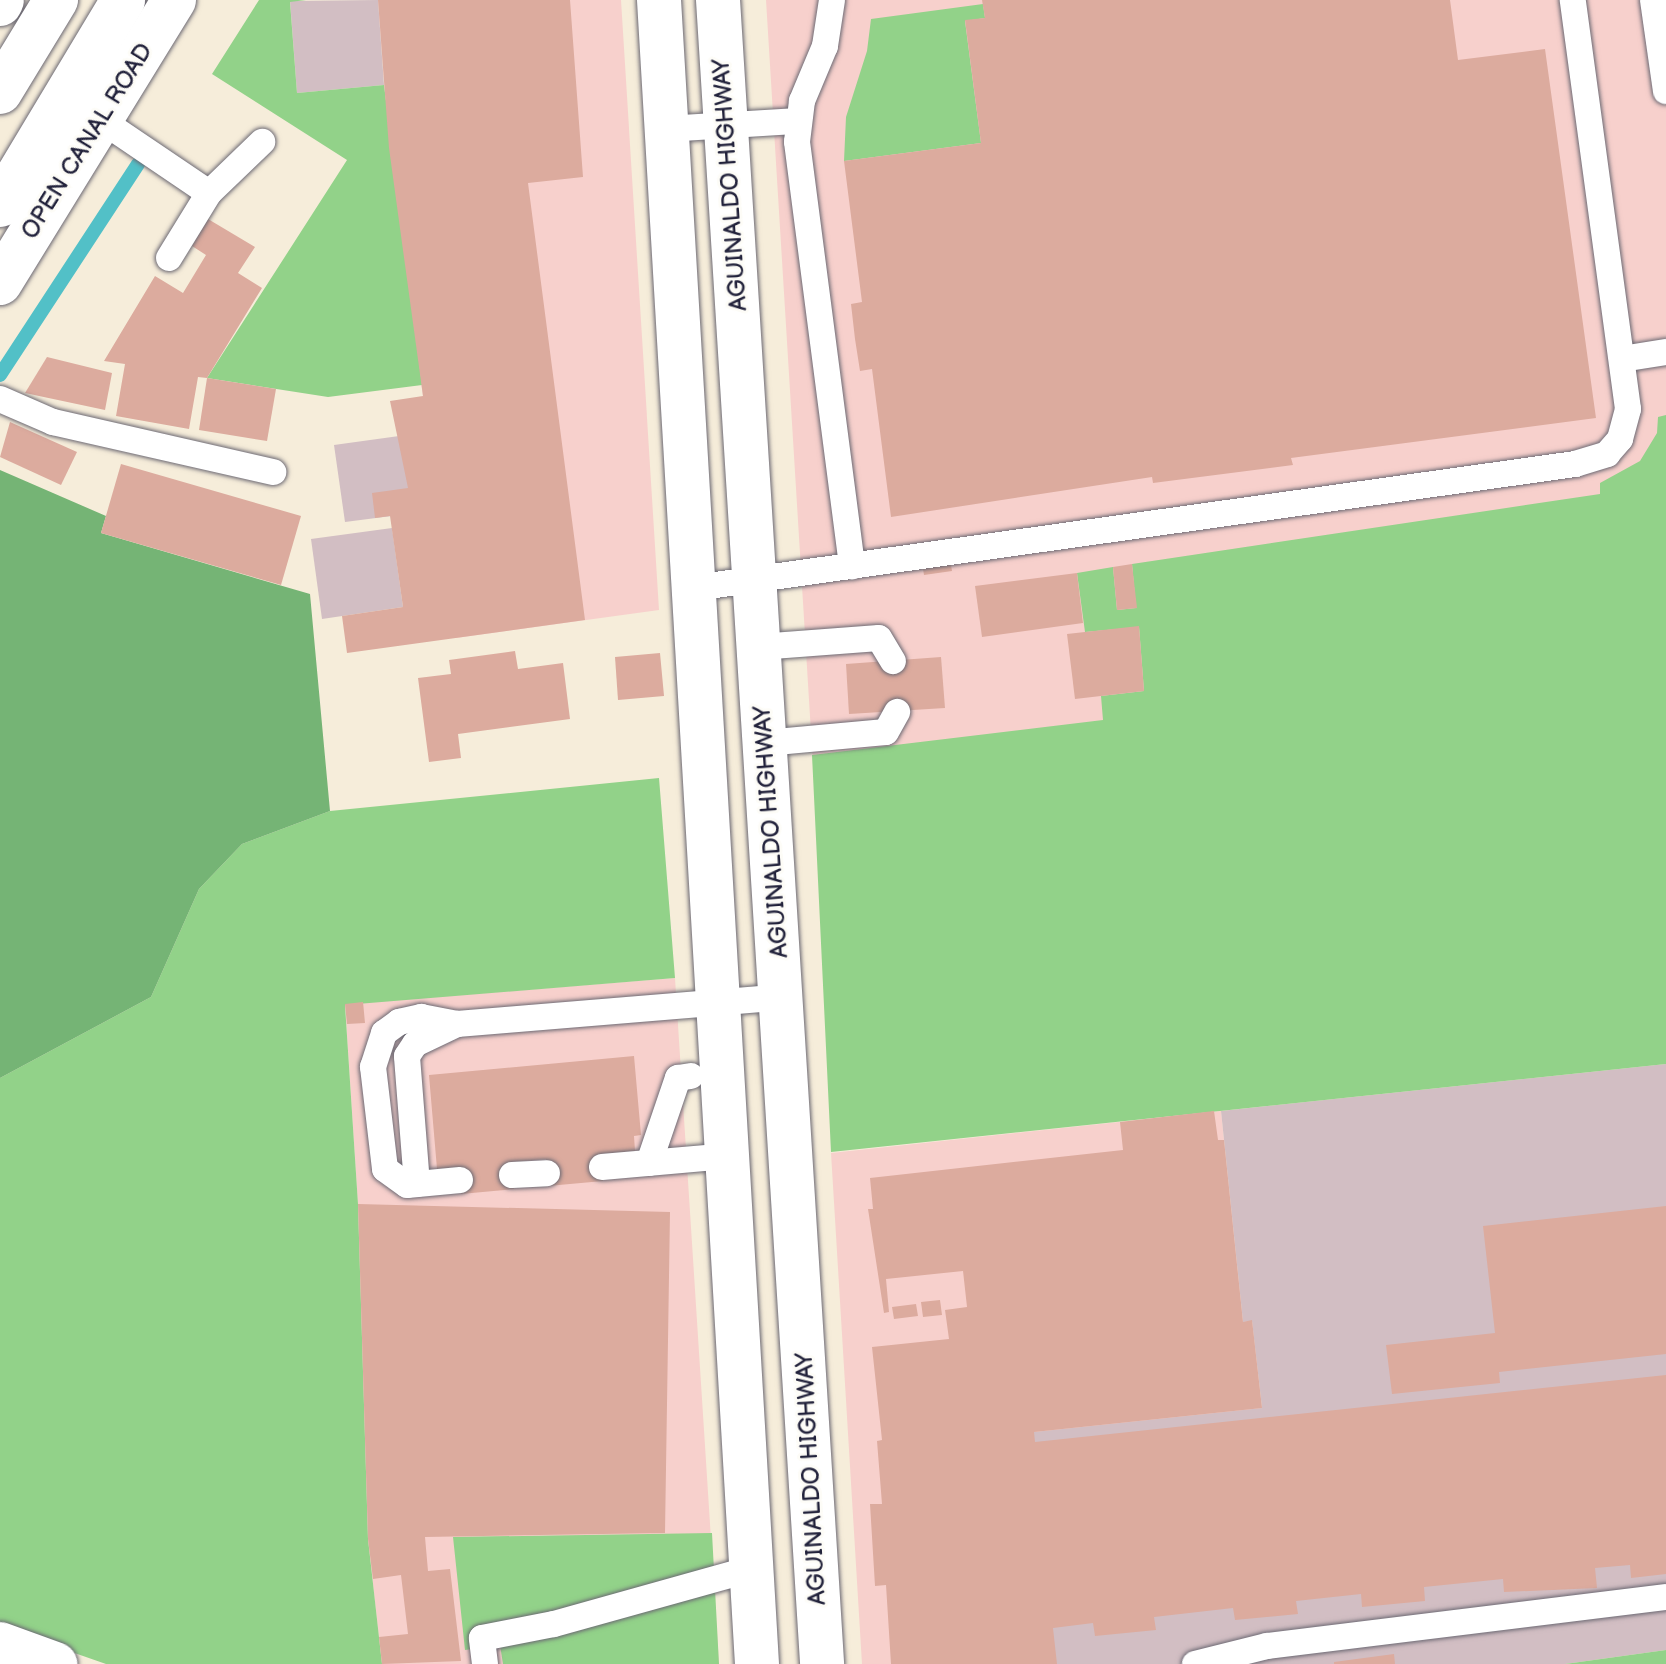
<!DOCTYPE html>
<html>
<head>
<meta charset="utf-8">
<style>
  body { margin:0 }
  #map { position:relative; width:1666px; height:1664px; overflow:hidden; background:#f6edda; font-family:"Balsamiq Sans",sans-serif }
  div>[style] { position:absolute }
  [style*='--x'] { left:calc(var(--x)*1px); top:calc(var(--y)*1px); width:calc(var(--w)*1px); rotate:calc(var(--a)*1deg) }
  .built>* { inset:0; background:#f7d0cc }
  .industrial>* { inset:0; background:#d2bec3 }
  .green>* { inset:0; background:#92d289 }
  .forest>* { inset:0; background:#75b475 }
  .stream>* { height:14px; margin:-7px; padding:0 7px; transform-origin:7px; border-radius:7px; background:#52c0c7 }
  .building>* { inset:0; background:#dcab9e }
  .roads { filter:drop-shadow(0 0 2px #6c6973) drop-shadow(0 0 2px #6c6973) }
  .service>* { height:26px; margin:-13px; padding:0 13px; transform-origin:13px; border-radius:13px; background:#fff }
  .minor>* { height:44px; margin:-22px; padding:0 22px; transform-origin:22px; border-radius:22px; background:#fff }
  .secondary>* { height:44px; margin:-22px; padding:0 22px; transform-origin:22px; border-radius:22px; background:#fff }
  .trunk>* { height:44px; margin:-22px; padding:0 22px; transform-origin:22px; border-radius:22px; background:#fff }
  span { translate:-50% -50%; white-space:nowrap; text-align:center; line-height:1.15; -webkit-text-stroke:6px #fdfcf7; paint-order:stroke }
  .street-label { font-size:24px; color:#22223b }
</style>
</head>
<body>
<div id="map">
  <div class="built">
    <i style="clip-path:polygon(378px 0,621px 0,659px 610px,456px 638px,389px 148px)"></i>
    <i style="clip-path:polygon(766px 0,1666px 0,1666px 484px,1139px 626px,1148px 725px,813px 765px)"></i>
    <i style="clip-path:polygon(675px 978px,719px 1664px,382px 1664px,368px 1539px,358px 1204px,345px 1004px)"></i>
    <i style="clip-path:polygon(1221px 1111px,1243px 1321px,1252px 1320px,1262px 1408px,963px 1664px,862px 1664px,831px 1153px)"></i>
  </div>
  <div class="industrial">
    <i style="clip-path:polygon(378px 0,384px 85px,297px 93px,290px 1px)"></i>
    <i style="clip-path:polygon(428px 432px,438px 510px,345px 522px,334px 445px)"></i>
    <i style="clip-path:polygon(392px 528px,403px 607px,322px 619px,311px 539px)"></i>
    <i style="clip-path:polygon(1666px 1064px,1666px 1650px,1565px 1664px,963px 1664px,1034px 1432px,1262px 1408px,1252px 1321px,1243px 1322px,1221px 1111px)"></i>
  </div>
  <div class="green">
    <i style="clip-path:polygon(259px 0,306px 0,290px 2px,297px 93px,384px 85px,422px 385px,328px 397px,207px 378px,347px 160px,212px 74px)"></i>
    <i style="clip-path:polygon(983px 4px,985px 18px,965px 21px,981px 143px,844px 161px,846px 117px,867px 51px,871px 19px)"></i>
    <i style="clip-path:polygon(1666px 415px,1666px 1064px,831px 1152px,812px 755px,1103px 720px,1101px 696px,1144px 691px,1139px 627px,1085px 632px,1077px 573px,1113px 567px,1117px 610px,1136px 608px,1132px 564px,1600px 494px,1600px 483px,1640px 461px,1657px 433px,1658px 417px)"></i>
    <i style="clip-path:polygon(659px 778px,675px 978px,345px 1005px,358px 1204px,368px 1539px,382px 1664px,106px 1664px,0 1627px,0 1078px,151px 997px,199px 889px,242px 844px,330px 811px)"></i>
    <i style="clip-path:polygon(712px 1533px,719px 1664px,503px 1664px,500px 1645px,465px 1650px,453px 1537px)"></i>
    <i style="clip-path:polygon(1666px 1650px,1666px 1664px,1565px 1664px)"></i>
  </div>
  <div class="forest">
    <i style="clip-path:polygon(0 470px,106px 516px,101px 533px,310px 594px,330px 811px,242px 844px,199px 889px,151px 997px,0 1078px)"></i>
  </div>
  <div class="stream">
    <i style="--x:0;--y:375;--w:252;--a:-56.8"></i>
  </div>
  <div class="building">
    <i style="clip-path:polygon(378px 0,570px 0,583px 177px,528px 183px,585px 620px,347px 653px,342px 616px,403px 607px,390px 516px,375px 518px,372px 493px,408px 488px,390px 401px,423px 396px,389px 148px)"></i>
    <i style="clip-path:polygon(982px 0,1450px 0,1458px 60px,1545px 49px,1596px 418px,1291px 458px,1293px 465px,1153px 483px,1152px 477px,891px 517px,872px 369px,860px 371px,855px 339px,851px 304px,862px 302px,844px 161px,981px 143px,965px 20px,985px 18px)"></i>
    <i style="clip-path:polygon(208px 219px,255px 247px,238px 273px,262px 288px,207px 378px,198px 377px,189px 429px,116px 416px,125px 364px,104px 361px,155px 276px,183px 293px,206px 255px,192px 246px)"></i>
    <i style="clip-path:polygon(47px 357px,112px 373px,105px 410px,25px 393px)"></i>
    <i style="clip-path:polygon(207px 378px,276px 389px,267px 441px,199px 430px)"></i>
    <i style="clip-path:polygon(10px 422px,77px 452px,61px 485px,0 457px)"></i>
    <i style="clip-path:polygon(121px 464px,301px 516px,281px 585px,101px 533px)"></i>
    <i style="clip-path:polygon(950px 559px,952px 571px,924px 575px,922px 563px)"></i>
    <i style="clip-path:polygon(1132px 564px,1137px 608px,1117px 610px,1113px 567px)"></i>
    <i style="clip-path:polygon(1077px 573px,1083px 623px,982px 637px,975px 586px)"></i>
    <i style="clip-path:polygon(1139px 626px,1144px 691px,1075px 699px,1067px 634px)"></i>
    <i style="clip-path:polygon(515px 651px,518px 669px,563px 663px,570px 719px,458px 734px,461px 758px,429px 762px,418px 678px,451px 674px,449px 660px)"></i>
    <i style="clip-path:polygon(660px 653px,664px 696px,618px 700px,615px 657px)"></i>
    <i style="clip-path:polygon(941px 657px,945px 708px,849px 714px,846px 664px)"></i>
    <i style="clip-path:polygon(363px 1002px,365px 1023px,347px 1024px,345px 1004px)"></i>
    <i style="clip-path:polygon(634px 1056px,641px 1135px,634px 1136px,635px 1151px,601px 1154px,603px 1181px,548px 1186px,546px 1159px,511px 1162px,514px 1189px,461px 1194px,458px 1167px,437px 1169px,429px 1075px)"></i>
    <i style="clip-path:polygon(1214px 1111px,1218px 1140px,1224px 1140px,1243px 1322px,1252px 1320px,1262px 1408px,1034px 1432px,1035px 1442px,1666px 1375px,1666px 1574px,1631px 1578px,1630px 1565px,1595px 1568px,1597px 1588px,1504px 1592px,1503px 1579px,1424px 1587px,1425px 1601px,1362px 1607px,1361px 1594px,1296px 1601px,1298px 1614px,1235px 1620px,1233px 1608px,1154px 1617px,1156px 1630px,1095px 1636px,1093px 1623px,1053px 1628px,1057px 1664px,891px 1664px,886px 1585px,875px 1586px,870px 1504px,882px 1504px,877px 1441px,882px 1440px,872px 1347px,949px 1339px,945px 1310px,967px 1307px,963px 1271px,886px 1279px,889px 1312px,884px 1313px,868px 1209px,873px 1209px,870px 1178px,1123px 1150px,1120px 1122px)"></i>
    <i style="clip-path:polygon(358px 1204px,670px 1212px,665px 1533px,425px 1537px,428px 1571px,450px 1569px,461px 1661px,382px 1664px,379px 1637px,408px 1634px,401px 1575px,373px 1579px,368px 1539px)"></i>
    <i style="clip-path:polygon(1666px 1206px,1666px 1354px,1499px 1372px,1500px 1383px,1392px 1394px,1386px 1345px,1495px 1333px,1483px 1226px)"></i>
    <i style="clip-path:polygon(940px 1300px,942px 1315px,923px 1317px,921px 1302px)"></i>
    <i style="clip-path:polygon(916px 1304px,918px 1316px,894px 1319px,892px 1307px)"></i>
    <i style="clip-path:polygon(1394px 1654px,1395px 1664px,1334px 1664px,1334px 1662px)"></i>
  </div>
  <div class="roads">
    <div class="service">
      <i style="--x:832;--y:0;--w:47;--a:98.7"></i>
      <i style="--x:825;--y:46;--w:60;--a:112.7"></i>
      <i style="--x:802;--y:101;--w:41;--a:97"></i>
      <i style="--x:797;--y:142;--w:428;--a:82.6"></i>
      <i style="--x:1653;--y:0;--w:92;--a:81.9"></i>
      <i style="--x:101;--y:120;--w:130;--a:34.1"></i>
      <i style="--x:666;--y:129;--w:132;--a:-3.5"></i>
      <i style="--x:169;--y:258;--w:76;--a:-58.4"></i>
      <i style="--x:209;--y:193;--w:74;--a:-43.9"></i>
      <i style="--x:1622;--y:359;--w:45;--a:-9"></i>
      <i style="--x:0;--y:399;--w:58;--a:23.5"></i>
      <i style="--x:53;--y:422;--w:226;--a:12.8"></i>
      <i style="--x:694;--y:588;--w:890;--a:-8.01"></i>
      <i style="--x:1575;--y:464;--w:34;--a:-17"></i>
      <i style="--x:1607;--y:454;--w:20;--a:-49"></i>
      <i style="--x:1620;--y:439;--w:31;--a:-75"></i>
      <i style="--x:1628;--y:409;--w:413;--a:-97.7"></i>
      <i style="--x:759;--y:647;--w:120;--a:-4.3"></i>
      <i style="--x:879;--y:638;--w:27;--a:59"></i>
      <i style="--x:765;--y:743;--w:121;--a:-5.2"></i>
      <i style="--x:886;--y:732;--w:23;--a:-61"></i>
      <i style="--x:649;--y:1163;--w:90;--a:-71.2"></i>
      <i style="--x:678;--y:1078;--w:13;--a:-9"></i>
      <i style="--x:602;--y:1167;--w:125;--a:-5"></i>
      <i style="--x:512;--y:1175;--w:35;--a:-3"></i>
      <i style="--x:460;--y:1180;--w:53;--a:174.6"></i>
      <i style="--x:407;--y:1185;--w:27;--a:-144"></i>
      <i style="--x:385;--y:1169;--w:103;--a:-96.7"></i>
      <i style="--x:373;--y:1067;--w:36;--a:-72"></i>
      <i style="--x:384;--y:1033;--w:19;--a:-36"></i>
      <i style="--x:399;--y:1022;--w:23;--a:-13"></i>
      <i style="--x:421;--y:1017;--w:37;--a:11"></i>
      <i style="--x:457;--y:1024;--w:326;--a:-4.7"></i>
      <i style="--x:417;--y:1184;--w:128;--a:-94.5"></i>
      <i style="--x:407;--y:1056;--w:14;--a:-56"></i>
      <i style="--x:415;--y:1044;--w:47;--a:-25.5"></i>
      <i style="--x:485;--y:1664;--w:26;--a:-97"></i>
      <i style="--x:482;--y:1638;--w:73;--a:-11"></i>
      <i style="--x:554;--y:1624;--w:205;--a:-15.6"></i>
      <i style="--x:1195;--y:1664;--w:74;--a:-14"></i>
      <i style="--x:1267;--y:1646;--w:402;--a:-7"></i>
    </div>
    <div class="minor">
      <i style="--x:0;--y:1644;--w:59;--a:20"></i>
    </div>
    <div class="secondary">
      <i style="--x:0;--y:4;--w:4;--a:-63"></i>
      <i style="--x:0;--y:92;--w:108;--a:-58.7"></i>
      <i style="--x:0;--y:205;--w:239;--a:-59"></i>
      <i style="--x:0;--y:283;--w:332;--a:-58.4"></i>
    </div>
    <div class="trunk">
      <i style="--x:659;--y:0;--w:1667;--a:86.63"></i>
      <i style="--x:718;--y:0;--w:1667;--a:86.42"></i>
    </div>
  </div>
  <div class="street-label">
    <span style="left:87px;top:141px;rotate:-58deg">OPEN CANAL ROAD</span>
    <span style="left:730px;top:185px;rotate:-94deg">AGUINALDO HIGHWAY</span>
    <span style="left:771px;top:832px;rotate:-94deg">AGUINALDO HIGHWAY</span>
    <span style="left:811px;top:1479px;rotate:-93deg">AGUINALDO HIGHWAY</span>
  </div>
</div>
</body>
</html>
